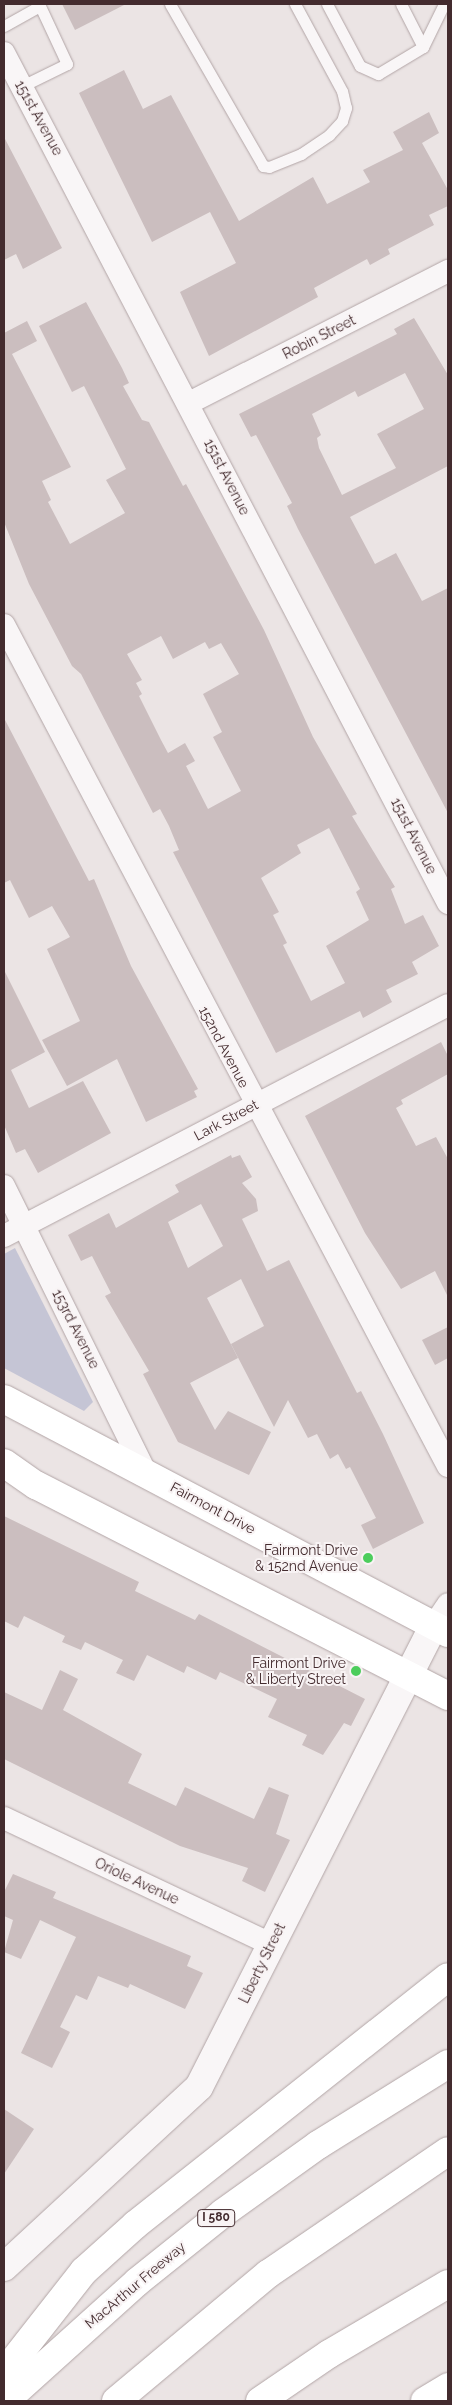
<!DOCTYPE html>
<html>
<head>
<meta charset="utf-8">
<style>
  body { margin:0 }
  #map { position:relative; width:452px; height:2405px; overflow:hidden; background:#ebe4e4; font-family:Raleway,sans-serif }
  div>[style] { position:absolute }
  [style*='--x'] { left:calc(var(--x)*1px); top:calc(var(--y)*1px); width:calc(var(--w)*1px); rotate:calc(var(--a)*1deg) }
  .green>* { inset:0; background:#c5c5d5 }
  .building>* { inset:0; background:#cbbebf }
  .roads { filter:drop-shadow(0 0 1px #b2a5a6) drop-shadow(0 0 1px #b2a5a6) }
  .service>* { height:11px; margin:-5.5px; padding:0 5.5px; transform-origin:5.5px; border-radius:5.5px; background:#f9f6f7 }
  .minor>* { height:22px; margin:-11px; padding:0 11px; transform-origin:11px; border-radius:11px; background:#f9f6f7 }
  .tertiary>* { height:28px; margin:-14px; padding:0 14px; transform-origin:14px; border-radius:14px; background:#f9f6f7 }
  .secondary>* { height:28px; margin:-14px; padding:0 14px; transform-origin:14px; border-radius:14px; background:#fff }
  .motorway>* { height:28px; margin:-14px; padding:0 14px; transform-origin:14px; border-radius:14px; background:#fff }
  .dots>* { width:14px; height:14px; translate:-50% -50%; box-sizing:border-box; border:2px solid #f8f3f4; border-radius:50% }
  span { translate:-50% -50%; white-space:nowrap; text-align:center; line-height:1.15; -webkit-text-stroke:4px #f8f3f4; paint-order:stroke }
  .shield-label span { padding:1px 4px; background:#f8f3f4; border:1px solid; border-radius:4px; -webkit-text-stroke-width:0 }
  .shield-label { font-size:12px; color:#432b2e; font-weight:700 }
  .street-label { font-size:14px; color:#432b2e }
  .poi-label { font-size:14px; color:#432b2e }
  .right { translate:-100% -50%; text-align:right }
  .frame { position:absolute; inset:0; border:5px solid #432b2e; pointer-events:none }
</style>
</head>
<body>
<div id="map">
  <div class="green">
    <i style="clip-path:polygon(15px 1248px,93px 1402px,84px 1411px,4px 1368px,4px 1254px)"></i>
  </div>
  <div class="building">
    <i style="clip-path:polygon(62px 4px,126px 4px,75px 30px)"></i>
    <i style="clip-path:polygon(124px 70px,143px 109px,171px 95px,239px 221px,313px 177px,327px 204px,370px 182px,363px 170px,403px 150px,393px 132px,429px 112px,439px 133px,422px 143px,448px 190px,448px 206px,429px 215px,434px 225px,388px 249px,390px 254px,370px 265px,367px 259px,314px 288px,318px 297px,209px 356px,180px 292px,236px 263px,210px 212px,152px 242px,79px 93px)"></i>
    <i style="clip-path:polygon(4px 137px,62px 248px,23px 269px,16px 254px,4px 260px)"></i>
    <i style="clip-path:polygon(evenodd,86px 302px,122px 368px,129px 383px,123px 386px,142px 420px,149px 422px,183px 486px,186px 484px,264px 630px,313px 737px,357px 814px,352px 816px,395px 887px,391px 889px,405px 924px,423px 915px,439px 946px,412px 962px,418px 974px,386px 990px,392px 1002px,363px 1018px,360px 1011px,276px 1053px,173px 852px,179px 850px,169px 826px,160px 809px,153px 813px,81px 674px,72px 666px,29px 584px,4px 522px,4px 333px,27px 321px,37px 341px,12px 354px,71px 467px,42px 481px,51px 500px,48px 502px,70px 544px,125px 513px,106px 480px,126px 469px,84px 386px,72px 392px,39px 326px,86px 302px,161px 636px,173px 659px,205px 642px,209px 649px,221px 643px,239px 674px,203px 694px,222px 732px,213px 737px,241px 791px,208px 809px,186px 766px,195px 761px,185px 743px,168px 753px,161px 740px,139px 696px,142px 694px,136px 683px,142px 680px,127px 654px,161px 636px,86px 302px,329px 828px,360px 889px,356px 892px,369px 920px,326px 946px,345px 983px,311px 1001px,283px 945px,287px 943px,273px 915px,279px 912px,261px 878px,301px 853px,297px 845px,329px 828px)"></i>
    <i style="clip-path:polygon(evenodd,414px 318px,448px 375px,448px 466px,350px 517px,375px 564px,396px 553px,422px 601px,448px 588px,448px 813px,298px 529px,287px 506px,292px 503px,256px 435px,251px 437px,239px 414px,397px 334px,394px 329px,414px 318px,405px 373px,424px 409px,377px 434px,396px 468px,342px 495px,319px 448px,317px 438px,321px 435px,312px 414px,355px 391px,358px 397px,405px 373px)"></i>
    <i style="clip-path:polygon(4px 718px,89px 881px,94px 879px,131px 966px,198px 1089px,194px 1091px,197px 1097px,146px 1122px,117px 1059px,67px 1086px,42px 1040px,80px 1021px,47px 949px,70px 937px,52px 906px,29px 918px,10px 880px,4px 883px)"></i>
    <i style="clip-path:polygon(4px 970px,45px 1052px,11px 1070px,29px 1108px,83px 1081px,111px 1133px,38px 1173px,25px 1149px,16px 1153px,4px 1125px)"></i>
    <i style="clip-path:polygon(441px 1042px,448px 1056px,448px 1074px,401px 1100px,403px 1104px,396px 1108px,416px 1146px,436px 1137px,448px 1159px,448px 1297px,435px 1271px,401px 1289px,365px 1233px,305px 1116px)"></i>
    <i style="clip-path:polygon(evenodd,231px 1155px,232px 1158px,240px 1155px,252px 1177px,242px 1183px,256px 1199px,258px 1211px,242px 1219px,267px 1271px,289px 1260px,357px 1393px,361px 1391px,383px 1434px,424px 1523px,373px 1549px,361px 1525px,376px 1518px,350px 1467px,346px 1469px,338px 1454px,330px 1459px,317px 1434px,308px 1438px,288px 1400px,274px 1427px,231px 1344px,264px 1326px,241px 1279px,207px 1298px,238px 1358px,190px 1383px,215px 1430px,228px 1411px,271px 1432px,249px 1475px,178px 1442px,143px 1374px,149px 1371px,105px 1296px,111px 1293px,92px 1256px,81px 1261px,68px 1235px,109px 1213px,116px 1228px,179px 1192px,175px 1185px,231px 1155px,201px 1204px,223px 1246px,188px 1268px,168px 1222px,201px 1204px)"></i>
    <i style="clip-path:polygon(448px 1327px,448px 1358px,435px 1365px,422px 1340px)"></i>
    <i style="clip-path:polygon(4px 1516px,139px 1582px,135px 1591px,195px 1620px,199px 1614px,365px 1699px,351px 1726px,344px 1723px,323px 1755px,302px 1745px,307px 1735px,268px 1717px,277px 1699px,220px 1672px,216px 1680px,187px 1666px,184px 1673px,147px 1655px,134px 1681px,116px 1673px,123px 1660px,85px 1642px,81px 1650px,62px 1642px,65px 1636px,24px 1616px,18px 1628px,4px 1621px)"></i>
    <i style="clip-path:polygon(60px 1670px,78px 1679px,63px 1710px,142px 1754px,128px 1783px,176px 1806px,185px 1787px,254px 1819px,269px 1787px,289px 1795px,276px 1834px,290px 1840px,265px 1892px,242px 1881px,248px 1868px,180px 1846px,4px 1759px,4px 1692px,42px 1710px)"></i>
    <i style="clip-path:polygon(13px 1874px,56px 1892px,53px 1898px,191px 1956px,187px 1966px,203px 1973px,185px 2009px,130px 1984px,128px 1988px,98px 1976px,87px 2000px,76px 1995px,60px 2027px,70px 2032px,52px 2068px,21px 2053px,76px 1937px,40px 1920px,21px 1959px,4px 1952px,13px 1920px,4px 1916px,4px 1892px)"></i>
    <i style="clip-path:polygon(4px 2109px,34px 2129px,4px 2174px)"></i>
  </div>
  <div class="roads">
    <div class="service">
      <i style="--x:170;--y:4;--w:187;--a:60.1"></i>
      <i style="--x:263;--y:166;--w:6;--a:9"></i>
      <i style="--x:269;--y:167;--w:35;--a:-22"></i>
      <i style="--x:301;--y:154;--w:34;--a:-34"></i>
      <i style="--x:329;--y:135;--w:19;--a:-47"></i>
      <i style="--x:342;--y:121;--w:14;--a:-73"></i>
      <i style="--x:346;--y:108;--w:17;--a:-103"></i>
      <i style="--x:342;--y:91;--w:99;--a:-118.4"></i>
      <i style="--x:327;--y:4;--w:70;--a:62"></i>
      <i style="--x:360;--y:66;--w:20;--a:24"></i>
      <i style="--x:378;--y:74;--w:52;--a:-31"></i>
      <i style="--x:423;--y:47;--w:48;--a:-117.1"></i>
      <i style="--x:4;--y:26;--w:41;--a:-29.1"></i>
      <i style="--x:40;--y:6;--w:64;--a:65"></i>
      <i style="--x:67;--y:64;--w:50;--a:153.9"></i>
      <i style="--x:423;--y:47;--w:48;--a:-64"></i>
    </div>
    <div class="minor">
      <i style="--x:4;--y:53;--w:959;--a:62.42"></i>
      <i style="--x:189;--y:403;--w:291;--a:-27"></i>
      <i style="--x:4;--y:625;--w:951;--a:62.17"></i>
      <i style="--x:4;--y:1186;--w:320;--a:63.7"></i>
      <i style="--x:4;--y:1236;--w:500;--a:-27.49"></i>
      <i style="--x:434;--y:1625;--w:25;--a:-56"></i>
      <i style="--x:4;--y:1818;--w:295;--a:25.3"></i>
    </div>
    <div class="tertiary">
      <i style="--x:4;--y:2267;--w:265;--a:-42.7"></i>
      <i style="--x:199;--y:2087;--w:518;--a:-63.04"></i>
    </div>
    <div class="secondary">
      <i style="--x:4;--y:1399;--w:502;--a:27.79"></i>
      <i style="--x:4;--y:1463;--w:39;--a:35"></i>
      <i style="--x:36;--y:1485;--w:463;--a:27.1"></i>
      <i style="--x:425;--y:2401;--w:27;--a:-31"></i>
    </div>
    <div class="motorway">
      <i style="--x:4;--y:2373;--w:130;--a:-51.9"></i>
      <i style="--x:84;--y:2271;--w:69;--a:-42"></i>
      <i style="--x:135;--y:2225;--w:399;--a:-38.4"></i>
      <i style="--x:5;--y:2401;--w:178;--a:-42"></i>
      <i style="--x:137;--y:2282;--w:110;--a:-38.7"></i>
      <i style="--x:223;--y:2213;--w:117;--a:-35.6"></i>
      <i style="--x:318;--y:2145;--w:153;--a:-31.9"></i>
      <i style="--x:116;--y:2401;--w:198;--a:-39.9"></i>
      <i style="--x:268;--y:2274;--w:218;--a:-34.3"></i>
      <i style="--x:260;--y:2401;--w:83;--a:-34.3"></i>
      <i style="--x:329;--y:2354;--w:138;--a:-30.5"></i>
    </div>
  </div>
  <div class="dots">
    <i style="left:368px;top:1558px;background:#4ccd5c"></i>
    <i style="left:356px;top:1671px;background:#4ccd5c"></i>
  </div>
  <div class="shield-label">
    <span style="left:216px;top:2218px">I 580</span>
  </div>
  <div class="street-label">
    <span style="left:39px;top:118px;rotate:61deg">151st Avenue</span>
    <span style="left:319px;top:337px;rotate:-27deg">Robin Street</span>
    <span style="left:227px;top:477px;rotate:63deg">151st Avenue</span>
    <span style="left:414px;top:836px;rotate:63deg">151st Avenue</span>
    <span style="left:224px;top:1047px;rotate:62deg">152nd Avenue</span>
    <span style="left:226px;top:1120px;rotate:-28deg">Lark Street</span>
    <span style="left:76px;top:1329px;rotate:63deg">153rd Avenue</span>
    <span style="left:213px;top:1508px;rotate:28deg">Fairmont Drive</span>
    <span style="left:137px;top:1881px;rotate:25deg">Oriole Avenue</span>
    <span style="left:262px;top:1963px;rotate:-64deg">Liberty Street</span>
    <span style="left:135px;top:2285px;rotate:-40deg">MacArthur Freeway</span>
  </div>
  <div class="poi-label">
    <span class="right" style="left:358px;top:1558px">Fairmont Drive<br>&amp; 152nd Avenue</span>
    <span class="right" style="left:346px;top:1671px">Fairmont Drive<br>&amp; Liberty Street</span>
  </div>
  <div class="frame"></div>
</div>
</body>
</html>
